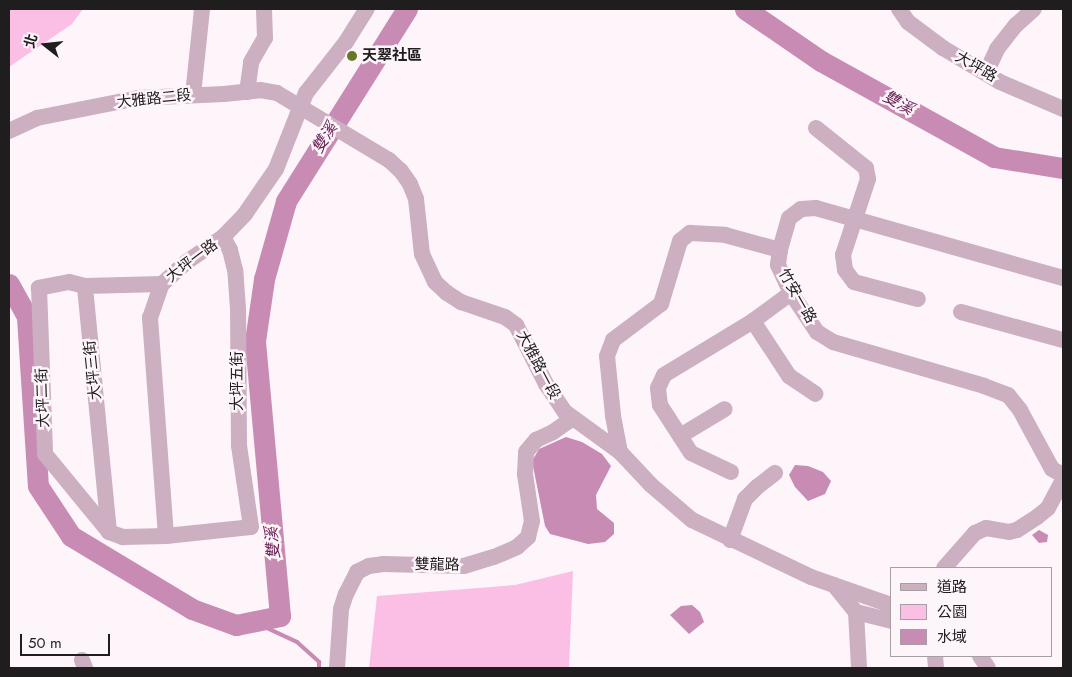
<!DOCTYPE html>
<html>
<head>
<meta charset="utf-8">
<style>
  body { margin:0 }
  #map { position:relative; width:1072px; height:677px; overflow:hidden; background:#fdf5fa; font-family:Jost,"Noto Sans TC",sans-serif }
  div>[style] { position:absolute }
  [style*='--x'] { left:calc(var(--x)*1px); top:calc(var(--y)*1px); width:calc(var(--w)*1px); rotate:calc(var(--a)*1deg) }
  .green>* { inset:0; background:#fbbfe5 }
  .water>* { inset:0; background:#c88bb3 }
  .stream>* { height:4px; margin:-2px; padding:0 2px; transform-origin:2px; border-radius:2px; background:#c88bb3 }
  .river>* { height:21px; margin:-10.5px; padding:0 10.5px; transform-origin:10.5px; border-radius:10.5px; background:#c88bb3 }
  .minor>* { height:16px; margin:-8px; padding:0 8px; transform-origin:8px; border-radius:8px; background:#ccafc1 }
  .dots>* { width:14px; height:14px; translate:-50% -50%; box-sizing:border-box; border:2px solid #fdf5fa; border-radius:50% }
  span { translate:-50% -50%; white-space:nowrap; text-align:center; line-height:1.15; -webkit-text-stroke:5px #fdf5fa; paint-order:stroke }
  .poi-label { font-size:15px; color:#201d1f; font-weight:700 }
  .left { translate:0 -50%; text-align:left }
  .street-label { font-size:15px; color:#201d1f }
  .water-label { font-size:16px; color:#671f53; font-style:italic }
  .frame { position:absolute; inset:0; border:10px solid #201d1f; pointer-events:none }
  .legend { position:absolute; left:890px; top:567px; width:162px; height:90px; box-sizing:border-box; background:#fdf5fa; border:1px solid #a59fa2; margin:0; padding:6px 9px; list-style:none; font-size:15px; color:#201d1f }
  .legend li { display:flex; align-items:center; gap:10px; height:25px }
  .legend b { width:25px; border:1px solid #a59fa2 }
  .north { position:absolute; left:20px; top:20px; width:50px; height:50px; -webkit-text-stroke:4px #fdf5fa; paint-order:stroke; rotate:286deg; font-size:14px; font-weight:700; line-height:20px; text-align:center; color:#201d1f }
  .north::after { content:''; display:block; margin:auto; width:18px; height:22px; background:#201d1f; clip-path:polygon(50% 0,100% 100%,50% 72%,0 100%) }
  .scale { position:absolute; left:20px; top:634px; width:90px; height:22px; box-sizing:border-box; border:2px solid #201d1f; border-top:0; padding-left:6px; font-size:15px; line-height:18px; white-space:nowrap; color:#201d1f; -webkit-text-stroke:4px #fdf5fa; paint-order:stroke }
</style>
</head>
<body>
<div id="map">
  <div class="green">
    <i style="clip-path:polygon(9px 9px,83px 9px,72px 24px,9px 67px)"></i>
    <i style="clip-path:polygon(573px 571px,569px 668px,369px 668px,377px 596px,515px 585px)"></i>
  </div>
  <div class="water">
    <i style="clip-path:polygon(566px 437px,582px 442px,602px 454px,611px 466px,596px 495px,597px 509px,614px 523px,614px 534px,605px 542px,588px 544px,550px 534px,545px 526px,532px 461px,539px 449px)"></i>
    <i style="clip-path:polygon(795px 465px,808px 466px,823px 472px,831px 481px,825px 494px,808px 501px,795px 487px,789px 475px)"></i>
    <i style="clip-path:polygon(1039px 530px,1048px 535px,1047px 542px,1039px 543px,1032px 535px)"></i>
    <i style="clip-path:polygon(692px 605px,700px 612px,704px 622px,689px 634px,670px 615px,681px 606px)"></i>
  </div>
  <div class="stream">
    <i style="--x:252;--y:621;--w:50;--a:25"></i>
    <i style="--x:297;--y:642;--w:30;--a:42"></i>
    <i style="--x:319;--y:662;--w:6;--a:90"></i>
  </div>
  <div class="river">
    <i style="--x:745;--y:9;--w:92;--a:34.4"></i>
    <i style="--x:821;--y:61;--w:198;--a:29"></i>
    <i style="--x:994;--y:157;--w:70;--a:9.1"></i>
    <i style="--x:9;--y:284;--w:38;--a:61"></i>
    <i style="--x:27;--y:317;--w:169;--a:86.3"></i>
    <i style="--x:38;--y:486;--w:60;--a:56.6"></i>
    <i style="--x:71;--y:536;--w:141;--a:31.1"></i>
    <i style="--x:192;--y:609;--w:47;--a:20"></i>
    <i style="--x:236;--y:625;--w:45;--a:-11.6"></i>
    <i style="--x:280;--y:616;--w:276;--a:-95.2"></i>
    <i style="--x:255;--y:341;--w:63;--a:-81.7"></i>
    <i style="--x:264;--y:279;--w:81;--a:-74.2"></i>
    <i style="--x:286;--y:201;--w:227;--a:-57.8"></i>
  </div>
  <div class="minor">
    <i style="--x:899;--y:9;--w:16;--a:55"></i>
    <i style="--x:908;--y:22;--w:44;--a:36.6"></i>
    <i style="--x:943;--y:48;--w:66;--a:30.8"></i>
    <i style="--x:1000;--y:82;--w:69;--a:23.2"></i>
    <i style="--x:986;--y:73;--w:26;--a:-65"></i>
    <i style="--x:997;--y:49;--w:31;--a:-52"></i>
    <i style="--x:1016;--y:25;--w:24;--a:-42"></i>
    <i style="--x:247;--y:92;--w:30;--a:-82"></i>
    <i style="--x:251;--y:62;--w:28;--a:-60"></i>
    <i style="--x:265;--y:38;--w:29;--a:-92"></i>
    <i style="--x:193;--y:95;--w:86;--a:-84"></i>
    <i style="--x:816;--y:128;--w:64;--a:38.7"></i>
    <i style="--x:866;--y:168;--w:11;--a:80"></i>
    <i style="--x:868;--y:179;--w:80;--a:108.2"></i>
    <i style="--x:843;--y:255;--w:15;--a:82"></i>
    <i style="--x:845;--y:270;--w:15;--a:53"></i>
    <i style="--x:854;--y:282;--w:66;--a:14.9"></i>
    <i style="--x:9;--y:131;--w:31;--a:-25"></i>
    <i style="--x:37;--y:118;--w:103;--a:-11.2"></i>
    <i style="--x:138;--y:98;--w:86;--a:-2.7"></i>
    <i style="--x:224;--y:94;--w:36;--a:-6"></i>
    <i style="--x:260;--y:90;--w:17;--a:10"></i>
    <i style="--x:277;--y:93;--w:131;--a:30.9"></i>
    <i style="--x:389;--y:160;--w:16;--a:43"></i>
    <i style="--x:401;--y:171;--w:16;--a:55"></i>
    <i style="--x:410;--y:184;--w:16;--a:68"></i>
    <i style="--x:416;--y:199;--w:55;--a:83.8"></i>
    <i style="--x:422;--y:254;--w:31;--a:65"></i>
    <i style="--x:435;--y:282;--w:16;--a:43"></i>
    <i style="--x:447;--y:293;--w:17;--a:33"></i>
    <i style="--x:461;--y:302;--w:46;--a:18.8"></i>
    <i style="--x:505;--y:317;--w:14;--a:36"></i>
    <i style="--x:516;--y:325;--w:66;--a:63"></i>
    <i style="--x:546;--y:384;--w:34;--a:56"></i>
    <i style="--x:565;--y:412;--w:68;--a:36"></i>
    <i style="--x:620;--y:452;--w:45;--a:46.8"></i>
    <i style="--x:651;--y:485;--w:54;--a:40.5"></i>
    <i style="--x:692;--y:520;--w:132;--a:25.6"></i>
    <i style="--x:811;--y:577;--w:85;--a:19.3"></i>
    <i style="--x:1063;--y:278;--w:257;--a:-164.2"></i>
    <i style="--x:816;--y:208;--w:15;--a:176"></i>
    <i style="--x:801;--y:209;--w:15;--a:143"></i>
    <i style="--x:789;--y:218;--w:33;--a:106"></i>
    <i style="--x:780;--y:250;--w:15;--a:98"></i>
    <i style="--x:778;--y:265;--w:31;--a:65"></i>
    <i style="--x:791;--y:293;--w:47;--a:56.3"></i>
    <i style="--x:817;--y:332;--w:19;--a:32"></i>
    <i style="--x:833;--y:342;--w:157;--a:16.2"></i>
    <i style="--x:984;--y:386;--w:26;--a:21"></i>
    <i style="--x:1008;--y:395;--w:19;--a:51"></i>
    <i style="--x:1020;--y:410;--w:67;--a:61.5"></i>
    <i style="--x:1052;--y:469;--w:13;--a:29"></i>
    <i style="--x:85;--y:286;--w:16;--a:-166"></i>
    <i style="--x:69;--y:282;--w:31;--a:169"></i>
    <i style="--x:39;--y:288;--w:166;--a:87.9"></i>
    <i style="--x:45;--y:454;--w:101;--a:50.6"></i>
    <i style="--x:961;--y:312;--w:106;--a:15.4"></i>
    <i style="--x:753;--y:321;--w:66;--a:56.8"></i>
    <i style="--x:789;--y:376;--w:32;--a:34"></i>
    <i style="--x:680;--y:436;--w:52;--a:-31"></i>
    <i style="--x:620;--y:452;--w:38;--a:-101"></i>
    <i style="--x:613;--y:415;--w:59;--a:-95.8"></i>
    <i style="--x:607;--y:356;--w:17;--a:-69"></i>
    <i style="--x:613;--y:340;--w:60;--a:-36.9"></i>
    <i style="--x:661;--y:304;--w:66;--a:-73.2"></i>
    <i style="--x:680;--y:241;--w:13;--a:-39"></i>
    <i style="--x:690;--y:233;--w:35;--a:3"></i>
    <i style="--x:725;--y:235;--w:57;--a:15.3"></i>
    <i style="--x:731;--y:472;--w:44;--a:-154.6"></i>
    <i style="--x:691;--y:453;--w:57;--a:-122.9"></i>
    <i style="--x:660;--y:405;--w:17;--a:-97"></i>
    <i style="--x:658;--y:388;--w:14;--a:-65"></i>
    <i style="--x:664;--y:375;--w:104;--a:-31.2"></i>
    <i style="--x:753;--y:321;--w:47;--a:-36.4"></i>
    <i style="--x:109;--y:532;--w:15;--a:20"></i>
    <i style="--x:123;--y:537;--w:43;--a:-1.3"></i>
    <i style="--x:166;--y:536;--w:219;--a:-94.2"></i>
    <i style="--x:150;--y:318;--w:36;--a:-71"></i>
    <i style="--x:162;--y:284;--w:31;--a:-42"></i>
    <i style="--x:185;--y:263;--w:46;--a:-34.4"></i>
    <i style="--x:223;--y:237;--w:32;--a:-46"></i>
    <i style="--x:245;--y:214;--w:55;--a:-55.4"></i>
    <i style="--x:276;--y:169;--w:82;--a:-68.5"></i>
    <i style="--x:306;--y:93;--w:65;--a:-51.9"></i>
    <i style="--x:346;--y:42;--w:39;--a:-58"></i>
    <i style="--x:109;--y:532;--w:247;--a:-95.6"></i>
    <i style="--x:85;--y:286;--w:77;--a:-1.5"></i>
    <i style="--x:166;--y:536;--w:85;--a:-6"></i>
    <i style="--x:251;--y:527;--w:82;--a:-98.4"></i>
    <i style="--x:239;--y:446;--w:137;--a:-90.4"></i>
    <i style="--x:238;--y:309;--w:39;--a:-94"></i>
    <i style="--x:235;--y:270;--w:21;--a:-104"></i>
    <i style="--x:230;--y:250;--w:15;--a:-118"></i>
    <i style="--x:730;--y:540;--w:44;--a:-69.9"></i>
    <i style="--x:745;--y:499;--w:17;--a:-45"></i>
    <i style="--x:757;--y:487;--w:23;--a:-38"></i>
    <i style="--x:944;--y:568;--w:47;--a:-48.5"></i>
    <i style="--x:975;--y:533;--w:12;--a:-24"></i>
    <i style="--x:986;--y:528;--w:23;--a:10"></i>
    <i style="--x:1009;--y:532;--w:8;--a:-14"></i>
    <i style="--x:1017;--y:530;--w:24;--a:-33"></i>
    <i style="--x:1037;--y:517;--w:14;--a:-39"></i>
    <i style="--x:1048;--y:508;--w:32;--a:-62"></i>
    <i style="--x:834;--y:585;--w:35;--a:51"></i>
    <i style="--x:856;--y:612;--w:56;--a:86.9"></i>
    <i style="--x:856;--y:612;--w:36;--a:14"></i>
    <i style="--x:935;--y:656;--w:12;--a:85"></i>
    <i style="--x:980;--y:656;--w:14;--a:56"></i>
    <i style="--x:82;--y:660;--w:9;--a:69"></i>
    <i style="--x:337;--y:668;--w:59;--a:-86.1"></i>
    <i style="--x:341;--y:609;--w:16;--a:-72"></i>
    <i style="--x:346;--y:594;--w:25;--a:-63"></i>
    <i style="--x:357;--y:572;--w:13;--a:-27"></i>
    <i style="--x:369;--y:566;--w:14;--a:-8"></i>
    <i style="--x:383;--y:564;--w:81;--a:1.4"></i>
    <i style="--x:464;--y:566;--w:31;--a:-17"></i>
    <i style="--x:494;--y:557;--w:25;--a:-23"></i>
    <i style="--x:517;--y:547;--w:15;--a:-42"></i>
    <i style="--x:528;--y:537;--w:16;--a:-76"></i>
    <i style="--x:532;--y:521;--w:48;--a:-98.5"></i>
    <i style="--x:525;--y:474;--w:22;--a:-87"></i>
    <i style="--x:526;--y:452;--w:16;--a:-50"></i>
    <i style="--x:536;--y:440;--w:19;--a:-25"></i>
    <i style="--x:553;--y:432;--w:24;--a:-35"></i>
  </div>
  <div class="dots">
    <i style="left:352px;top:56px;background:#687826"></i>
  </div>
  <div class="poi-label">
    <span class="left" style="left:362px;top:56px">天翠社區</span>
  </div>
  <div class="street-label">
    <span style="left:976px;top:67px;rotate:30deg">大坪路</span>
    <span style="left:154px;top:99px;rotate:-6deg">大雅路二段</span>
    <span style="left:192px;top:261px;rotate:-37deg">大坪一路</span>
    <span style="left:797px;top:296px;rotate:60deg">竹安一路</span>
    <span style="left:538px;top:365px;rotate:62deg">大雅路一段</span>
    <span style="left:93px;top:370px;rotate:-96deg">大坪三街</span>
    <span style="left:238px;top:381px;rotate:-90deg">大坪五街</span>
    <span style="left:43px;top:398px;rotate:-92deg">大坪二街</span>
    <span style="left:437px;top:565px;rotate:1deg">雙龍路</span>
  </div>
  <div class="water-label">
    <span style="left:898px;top:103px;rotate:29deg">雙溪</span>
    <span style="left:325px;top:138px;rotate:-58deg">雙溪</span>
    <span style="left:273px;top:543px;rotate:-95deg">雙溪</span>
  </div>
  <div class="frame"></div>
  <ul class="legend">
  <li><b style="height:6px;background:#ccafc1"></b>道路</li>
  <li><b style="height:14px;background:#fbbfe5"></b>公園</li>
  <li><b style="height:14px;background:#c88bb3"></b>水域</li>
  </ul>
  <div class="north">北</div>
  <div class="scale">50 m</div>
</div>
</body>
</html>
